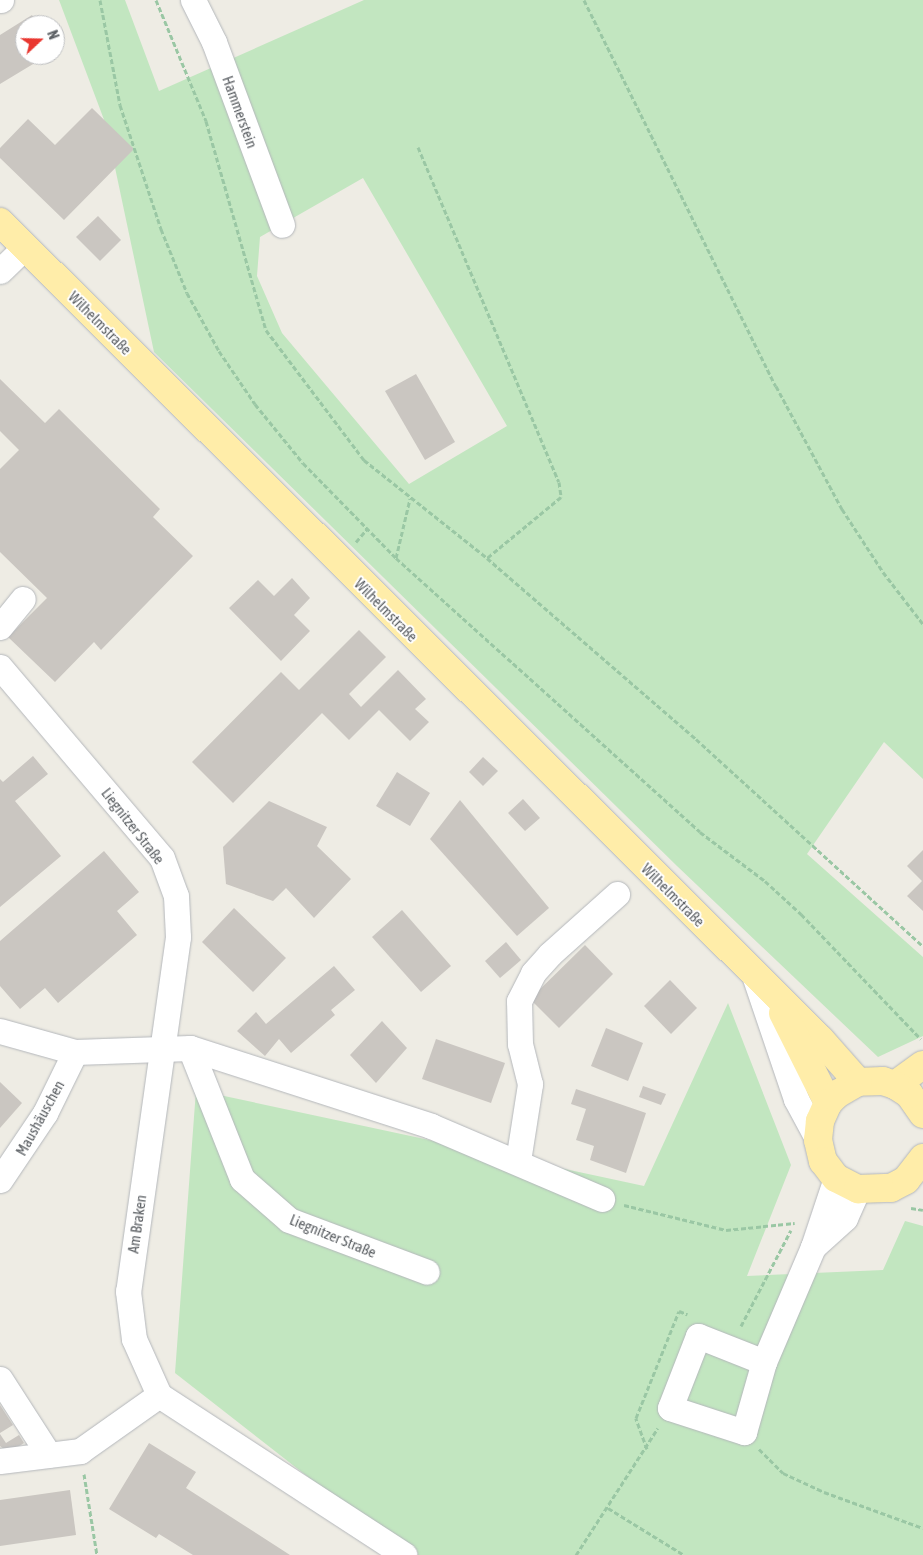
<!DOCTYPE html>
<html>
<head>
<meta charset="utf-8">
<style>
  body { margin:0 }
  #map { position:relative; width:923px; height:1555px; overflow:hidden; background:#eeece4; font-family:"Asap Condensed",sans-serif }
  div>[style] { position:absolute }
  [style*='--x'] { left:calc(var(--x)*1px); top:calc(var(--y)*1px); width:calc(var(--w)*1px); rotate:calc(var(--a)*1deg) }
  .green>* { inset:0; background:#c2e6c0 }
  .building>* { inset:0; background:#cac6c1 }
  .path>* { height:3px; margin-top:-1.5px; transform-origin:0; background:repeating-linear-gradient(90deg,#9ac7a4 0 5px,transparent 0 7.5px) }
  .roads { filter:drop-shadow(0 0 1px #b4b7bb) drop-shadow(0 0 1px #b4b7bb) }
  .minor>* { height:25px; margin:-12.5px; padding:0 12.5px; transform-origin:12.5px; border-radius:12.5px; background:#fff }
  .major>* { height:28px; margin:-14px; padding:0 14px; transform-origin:14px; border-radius:14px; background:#ffeda9 }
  span { translate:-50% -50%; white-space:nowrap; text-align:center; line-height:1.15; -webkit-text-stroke:4px #fff; paint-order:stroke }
  .street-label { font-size:15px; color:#5c6064 }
  .north { position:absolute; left:15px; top:15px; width:50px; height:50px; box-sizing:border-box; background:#fff; border:1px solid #bebfc1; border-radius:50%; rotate:69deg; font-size:14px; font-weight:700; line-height:20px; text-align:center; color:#5c6064 }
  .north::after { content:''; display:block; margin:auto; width:18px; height:22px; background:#e93730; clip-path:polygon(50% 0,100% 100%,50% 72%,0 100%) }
</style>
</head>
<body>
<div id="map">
  <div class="green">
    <i style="clip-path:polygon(evenodd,59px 0,125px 0,159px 91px,364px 0,923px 0,923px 779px,884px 742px,807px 854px,923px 957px,923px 1036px,878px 1057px,677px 866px,154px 352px,106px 125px,59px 0,363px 178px,507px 426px,409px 484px,282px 333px,257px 276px,260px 237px,363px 178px)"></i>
    <i style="clip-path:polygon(728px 1003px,791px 1165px,747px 1276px,883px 1270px,905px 1221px,923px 1226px,923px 1555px,408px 1555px,175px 1373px,196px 1090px,644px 1186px)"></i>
  </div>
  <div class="building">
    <i style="clip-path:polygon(32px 15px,38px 25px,25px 25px,25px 55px,48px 55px,0 84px,0 35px)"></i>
    <i style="clip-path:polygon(92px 108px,134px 149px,64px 220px,0 158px,0 148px,28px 119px,55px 145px)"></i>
    <i style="clip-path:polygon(98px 216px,121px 240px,100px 261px,76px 237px)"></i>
    <i style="clip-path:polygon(416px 374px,455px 442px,425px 460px,385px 391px)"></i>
    <i style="clip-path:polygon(0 379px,45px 423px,59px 409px,160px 509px,153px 517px,193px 556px,101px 650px,94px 642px,55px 682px,8px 637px,47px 598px,0 552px,0 469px,19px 450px,0 431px)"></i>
    <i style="clip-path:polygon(292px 578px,310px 598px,294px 615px,310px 631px,281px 661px,229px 608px,258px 580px,274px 596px)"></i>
    <i style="clip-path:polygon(359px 630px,386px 657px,349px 694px,361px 707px,398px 670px,426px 699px,415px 709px,429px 722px,410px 741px,379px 710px,349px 740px,322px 713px,233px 803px,192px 762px,281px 672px,299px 690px)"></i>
    <i style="clip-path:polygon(33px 756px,48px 774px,15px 801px,61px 856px,0 907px,0 779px,3px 782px)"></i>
    <i style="clip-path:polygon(483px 757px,498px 771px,483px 786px,469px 772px)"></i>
    <i style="clip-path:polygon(397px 772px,430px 793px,410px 826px,376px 806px)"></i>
    <i style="clip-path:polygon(523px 799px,540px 818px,525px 831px,508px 813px)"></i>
    <i style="clip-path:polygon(460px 800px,549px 908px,517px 936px,430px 839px)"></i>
    <i style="clip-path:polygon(269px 801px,327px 827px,317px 846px,351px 879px,314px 918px,286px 888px,273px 901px,226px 884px,223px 847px)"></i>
    <i style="clip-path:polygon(923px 850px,923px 911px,907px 896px,922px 881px,907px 866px)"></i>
    <i style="clip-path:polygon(104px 851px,139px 892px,117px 911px,137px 935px,58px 1003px,45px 988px,20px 1009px,0 986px,0 941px)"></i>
    <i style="clip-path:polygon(234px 908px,286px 958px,253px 992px,202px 942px)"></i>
    <i style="clip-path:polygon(402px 910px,451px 966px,421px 992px,372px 937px)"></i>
    <i style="clip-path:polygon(506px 942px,521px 960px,500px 978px,485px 961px)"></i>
    <i style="clip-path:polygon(585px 945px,613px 974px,559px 1028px,530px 999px)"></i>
    <i style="clip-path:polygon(334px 966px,355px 990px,331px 1010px,335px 1015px,291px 1053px,279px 1039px,265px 1056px,237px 1031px,256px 1012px,266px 1024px)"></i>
    <i style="clip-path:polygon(670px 980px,697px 1008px,671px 1034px,644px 1006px)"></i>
    <i style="clip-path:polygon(382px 1021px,407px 1048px,376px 1083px,350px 1055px)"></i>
    <i style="clip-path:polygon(606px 1028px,643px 1043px,628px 1081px,591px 1066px)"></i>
    <i style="clip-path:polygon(436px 1039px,505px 1063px,491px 1103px,422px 1079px)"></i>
    <i style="clip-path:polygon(0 1082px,22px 1103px,0 1128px)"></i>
    <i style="clip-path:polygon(643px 1086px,666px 1094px,661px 1105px,639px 1097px)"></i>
    <i style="clip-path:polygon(576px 1089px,646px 1113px,626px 1173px,590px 1160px,594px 1146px,576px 1140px,586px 1109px,571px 1104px)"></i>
    <i style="clip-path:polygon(0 1405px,13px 1425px,0 1433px)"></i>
    <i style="clip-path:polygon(0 1434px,6px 1443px,19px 1435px,24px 1443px,13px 1450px,4px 1449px,0 1446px)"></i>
    <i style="clip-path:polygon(149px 1443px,196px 1472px,186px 1488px,290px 1555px,193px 1555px,159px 1534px,156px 1538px,109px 1509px)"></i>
    <i style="clip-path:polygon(70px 1490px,76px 1535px,0 1546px,0 1500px)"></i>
  </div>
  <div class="path">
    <i style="--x:100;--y:0;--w:107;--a:79.2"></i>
    <i style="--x:120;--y:105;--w:131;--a:71.7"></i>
    <i style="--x:161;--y:229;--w:69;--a:67.9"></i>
    <i style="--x:187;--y:293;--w:66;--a:61.1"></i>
    <i style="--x:219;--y:351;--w:64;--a:55.8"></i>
    <i style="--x:255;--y:404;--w:76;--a:50.9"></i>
    <i style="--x:303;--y:463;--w:133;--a:45.6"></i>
    <i style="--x:396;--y:558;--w:409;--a:42"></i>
    <i style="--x:700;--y:832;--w:81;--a:37"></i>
    <i style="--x:765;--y:881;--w:49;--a:42.5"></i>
    <i style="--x:801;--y:914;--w:173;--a:46.2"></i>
    <i style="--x:156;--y:0;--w:131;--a:67.5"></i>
    <i style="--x:206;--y:121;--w:217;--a:74"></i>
    <i style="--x:266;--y:330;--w:163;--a:53"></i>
    <i style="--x:364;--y:460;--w:157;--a:38.5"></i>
    <i style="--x:487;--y:558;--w:276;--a:40.9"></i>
    <i style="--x:696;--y:739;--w:307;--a:42.4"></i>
    <i style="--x:584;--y:0;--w:431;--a:63.6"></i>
    <i style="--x:776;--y:386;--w:140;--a:61.8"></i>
    <i style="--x:842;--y:509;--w:75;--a:56.9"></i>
    <i style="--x:883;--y:572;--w:66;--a:52.4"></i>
    <i style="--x:418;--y:147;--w:363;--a:67.2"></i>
    <i style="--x:559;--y:482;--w:15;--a:82"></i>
    <i style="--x:561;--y:497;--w:96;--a:140.5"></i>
    <i style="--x:356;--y:542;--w:17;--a:-50"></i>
    <i style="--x:396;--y:558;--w:61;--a:-76.7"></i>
    <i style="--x:624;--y:1205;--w:105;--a:13.8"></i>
    <i style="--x:726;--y:1230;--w:69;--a:-5.8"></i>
    <i style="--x:911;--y:1208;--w:12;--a:9"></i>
    <i style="--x:741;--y:1326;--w:108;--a:-62.5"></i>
    <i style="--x:647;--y:1449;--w:33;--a:-110"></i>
    <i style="--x:636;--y:1418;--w:115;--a:-68.1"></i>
    <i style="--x:679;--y:1311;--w:9;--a:21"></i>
    <i style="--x:759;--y:1449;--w:34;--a:45"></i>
    <i style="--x:783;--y:1473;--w:45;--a:24.9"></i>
    <i style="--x:824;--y:1492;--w:105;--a:20"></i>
    <i style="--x:84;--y:1474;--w:82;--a:80.9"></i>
    <i style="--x:608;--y:1508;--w:89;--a:31.7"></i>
    <i style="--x:576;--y:1555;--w:151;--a:-57.2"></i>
  </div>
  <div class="roads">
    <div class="minor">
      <i style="--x:0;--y:0;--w:1;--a:0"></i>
      <i style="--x:193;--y:0;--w:47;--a:63.4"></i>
      <i style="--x:214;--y:42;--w:195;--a:69.6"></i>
      <i style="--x:0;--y:271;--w:35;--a:-44"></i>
      <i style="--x:0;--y:627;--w:36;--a:-51"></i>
      <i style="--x:0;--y:667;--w:250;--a:49.7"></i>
      <i style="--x:162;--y:858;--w:40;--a:69.8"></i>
      <i style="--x:176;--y:896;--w:41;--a:87.2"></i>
      <i style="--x:178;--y:937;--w:358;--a:98"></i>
      <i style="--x:128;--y:1291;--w:48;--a:82.9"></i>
      <i style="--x:134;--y:1339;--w:61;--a:65.9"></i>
      <i style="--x:159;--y:1395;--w:293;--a:33.1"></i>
      <i style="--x:754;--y:975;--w:131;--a:71.3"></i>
      <i style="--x:796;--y:1099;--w:47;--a:61.8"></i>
      <i style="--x:0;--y:1031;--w:78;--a:15.6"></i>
      <i style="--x:75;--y:1052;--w:115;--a:-2"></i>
      <i style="--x:190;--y:1048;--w:253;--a:17.9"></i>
      <i style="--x:431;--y:1126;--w:186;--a:23.1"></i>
      <i style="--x:190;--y:1048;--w:141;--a:68.3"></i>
      <i style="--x:242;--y:1179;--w:62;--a:41.1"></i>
      <i style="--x:289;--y:1220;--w:147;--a:20.6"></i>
      <i style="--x:518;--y:1161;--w:78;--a:-81.1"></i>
      <i style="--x:530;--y:1084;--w:41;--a:-104"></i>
      <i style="--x:520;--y:1044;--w:43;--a:-91.3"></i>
      <i style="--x:519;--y:1001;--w:31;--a:-63"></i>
      <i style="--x:533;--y:973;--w:25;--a:-48"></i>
      <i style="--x:550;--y:954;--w:90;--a:-41.8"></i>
      <i style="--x:0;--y:1180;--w:81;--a:-56.1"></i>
      <i style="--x:45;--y:1113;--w:68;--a:-63.8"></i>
      <i style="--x:813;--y:1247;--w:43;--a:-42.2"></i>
      <i style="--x:845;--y:1218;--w:32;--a:-66"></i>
      <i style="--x:764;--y:1362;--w:71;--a:-158.5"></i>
      <i style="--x:698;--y:1336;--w:77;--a:111.3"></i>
      <i style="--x:670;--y:1408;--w:78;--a:18"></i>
      <i style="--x:744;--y:1432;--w:73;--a:-74.1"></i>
      <i style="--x:764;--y:1362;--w:125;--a:-66.9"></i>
      <i style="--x:813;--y:1247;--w:73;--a:-71.6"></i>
      <i style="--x:0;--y:1379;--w:90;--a:57.2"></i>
      <i style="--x:0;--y:1461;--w:81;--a:-7.1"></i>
      <i style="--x:80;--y:1451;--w:97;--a:-35.3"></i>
    </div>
    <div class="major">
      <i style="--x:0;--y:222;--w:1158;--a:44.89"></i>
      <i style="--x:820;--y:1039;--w:57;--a:48.5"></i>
      <i style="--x:783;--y:1013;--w:101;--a:63.4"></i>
      <i style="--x:895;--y:1085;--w:34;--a:-36"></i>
      <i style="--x:923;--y:1114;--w:24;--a:-125"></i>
      <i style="--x:909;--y:1094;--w:17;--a:-147"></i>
      <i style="--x:895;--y:1085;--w:13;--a:-162"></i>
      <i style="--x:883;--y:1081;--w:25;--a:178"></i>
      <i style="--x:858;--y:1082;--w:24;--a:150"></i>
      <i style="--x:837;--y:1094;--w:13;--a:135"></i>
      <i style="--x:828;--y:1103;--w:20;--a:114"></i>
      <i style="--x:820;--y:1121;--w:19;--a:96"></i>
      <i style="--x:818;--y:1140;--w:22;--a:77"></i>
      <i style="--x:823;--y:1161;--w:21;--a:53"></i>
      <i style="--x:836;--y:1178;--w:25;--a:27"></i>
      <i style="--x:858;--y:1189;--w:33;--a:-2"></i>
      <i style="--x:891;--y:1188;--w:17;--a:-28"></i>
      <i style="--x:906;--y:1180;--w:28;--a:-52"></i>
    </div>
  </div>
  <div class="street-label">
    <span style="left:240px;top:112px;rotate:70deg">Hammerstein</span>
    <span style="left:100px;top:323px;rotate:45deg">Wilhelmstraße</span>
    <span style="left:386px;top:610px;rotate:45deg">Wilhelmstraße</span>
    <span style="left:133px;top:826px;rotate:52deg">Liegnitzer Straße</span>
    <span style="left:673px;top:895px;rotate:45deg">Wilhelmstraße</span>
    <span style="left:40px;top:1118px;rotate:-61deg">Maushäuschen</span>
    <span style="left:137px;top:1224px;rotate:-82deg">Am Braken</span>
    <span style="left:333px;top:1236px;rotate:22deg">Liegnitzer Straße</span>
  </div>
  <div class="north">N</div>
</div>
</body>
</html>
